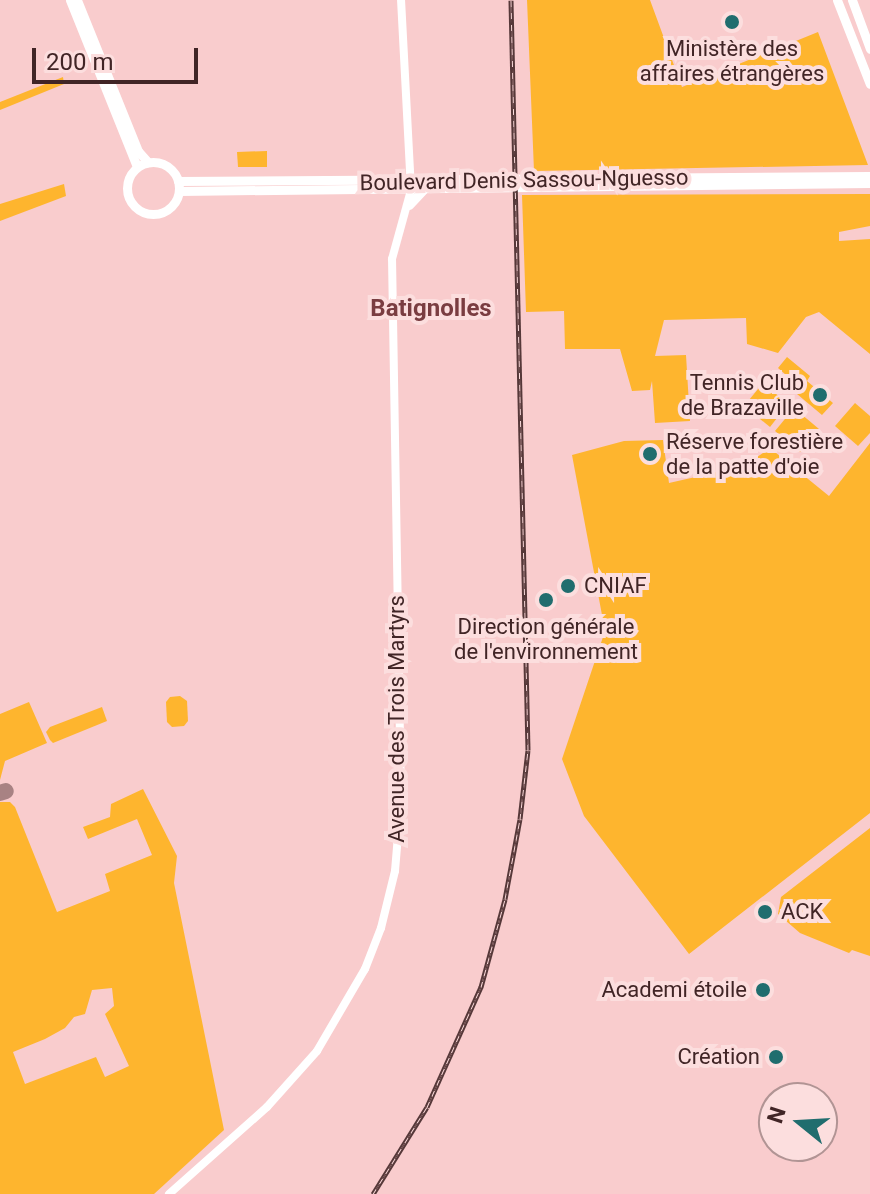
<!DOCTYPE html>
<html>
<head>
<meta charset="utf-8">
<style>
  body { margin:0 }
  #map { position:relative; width:870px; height:1194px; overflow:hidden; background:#f9cccd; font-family:Roboto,sans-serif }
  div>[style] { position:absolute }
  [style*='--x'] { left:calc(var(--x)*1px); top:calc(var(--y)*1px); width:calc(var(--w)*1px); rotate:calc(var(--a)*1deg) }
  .green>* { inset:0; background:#feb52e }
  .taxiway>* { height:16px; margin:-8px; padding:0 8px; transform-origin:8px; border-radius:8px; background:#a88283 }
  .secondary>* { height:8px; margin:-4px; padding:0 4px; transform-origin:4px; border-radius:4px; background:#fff }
  .primary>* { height:9px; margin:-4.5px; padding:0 4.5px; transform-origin:4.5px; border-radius:4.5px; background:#fff }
  .primary>.ring { margin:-4.5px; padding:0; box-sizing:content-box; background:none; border:9px solid #fff; border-radius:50% }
  .rail>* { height:5px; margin-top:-2.5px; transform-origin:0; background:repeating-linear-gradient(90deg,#fcdede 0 6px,#563839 0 12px); box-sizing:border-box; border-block:2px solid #563839 }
  .dots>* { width:22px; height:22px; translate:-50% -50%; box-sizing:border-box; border:4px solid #fcdede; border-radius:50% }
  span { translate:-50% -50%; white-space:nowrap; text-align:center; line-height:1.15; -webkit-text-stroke:8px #fcdede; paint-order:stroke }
  .poi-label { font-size:22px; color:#412526 }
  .right { translate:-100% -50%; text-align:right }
  .left { translate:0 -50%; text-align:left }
  .street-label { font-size:22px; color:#412526 }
  .neighbourhood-label { font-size:24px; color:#7a3d41; font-weight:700 }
  .north { position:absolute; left:758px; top:1082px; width:80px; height:80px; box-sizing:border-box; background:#fcdede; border:2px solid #b19494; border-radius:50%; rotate:288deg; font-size:22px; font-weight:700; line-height:32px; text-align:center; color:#412526 }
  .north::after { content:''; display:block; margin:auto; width:28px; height:36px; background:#206d6e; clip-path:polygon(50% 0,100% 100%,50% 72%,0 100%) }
  .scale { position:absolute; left:32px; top:48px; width:166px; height:36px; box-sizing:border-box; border:4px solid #412526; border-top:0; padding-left:10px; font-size:24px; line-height:28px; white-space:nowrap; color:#412526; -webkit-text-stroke:6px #fcdede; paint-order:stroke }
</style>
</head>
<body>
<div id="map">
  <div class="green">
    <i style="clip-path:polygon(527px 0,650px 0,682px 87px,818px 32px,868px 165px,534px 171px)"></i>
    <i style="clip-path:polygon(63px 77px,64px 84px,0 110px,0 102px)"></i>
    <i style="clip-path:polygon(267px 151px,267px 167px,238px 167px,237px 152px)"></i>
    <i style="clip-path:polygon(64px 184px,66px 196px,0 221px,0 204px)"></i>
    <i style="clip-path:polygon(870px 194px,870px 226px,839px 232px,839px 241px,870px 239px,870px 354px,819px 312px,806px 317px,778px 353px,747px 344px,746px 318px,664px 320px,655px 356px,686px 355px,690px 421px,655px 423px,652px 381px,650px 390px,632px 391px,620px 349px,565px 349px,564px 311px,526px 312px,522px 195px)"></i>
    <i style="clip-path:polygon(787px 357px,810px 376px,807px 381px,833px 403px,822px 415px,797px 394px,801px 388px,778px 368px)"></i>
    <i style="clip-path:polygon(763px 383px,788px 404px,770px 427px,744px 406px)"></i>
    <i style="clip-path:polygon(855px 403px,870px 416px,870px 433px,858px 446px,835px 426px)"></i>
    <i style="clip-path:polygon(794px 408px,819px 429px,800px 452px,775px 431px)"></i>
    <i style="clip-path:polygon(663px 440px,669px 483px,744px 466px,770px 448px,829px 496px,870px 443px,870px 813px,689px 954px,584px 816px,562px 759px,605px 631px,572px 455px,624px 441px)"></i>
    <i style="clip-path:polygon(180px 696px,187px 701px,188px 721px,184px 726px,172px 727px,167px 722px,166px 702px,170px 697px)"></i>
    <i style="clip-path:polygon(29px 702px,47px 743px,5px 761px,0 780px,0 714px)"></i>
    <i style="clip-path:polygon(102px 707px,107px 721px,53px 743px,50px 740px,46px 732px,50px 727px)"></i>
    <i style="clip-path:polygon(evenodd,143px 789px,177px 856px,174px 883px,224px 1130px,154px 1194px,0 1194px,0 802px,10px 802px,15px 807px,57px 912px,110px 891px,105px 874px,152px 855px,137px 819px,88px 839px,83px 827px,110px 817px,111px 804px,143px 789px,112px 988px,114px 1006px,105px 1014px,129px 1066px,105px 1077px,96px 1057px,25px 1084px,13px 1052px,45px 1039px,65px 1028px,74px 1017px,85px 1014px,92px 990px,112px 988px)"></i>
    <i style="clip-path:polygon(870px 828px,870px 956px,852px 950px,849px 953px,800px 933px,778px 914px,781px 897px)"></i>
  </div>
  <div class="taxiway">
    <i style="--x:0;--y:793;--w:6;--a:-18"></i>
  </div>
  <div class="secondary">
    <i style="--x:169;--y:1194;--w:131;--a:-41.6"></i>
    <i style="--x:267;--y:1107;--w:75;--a:-48.2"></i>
    <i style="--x:317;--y:1051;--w:95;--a:-59.7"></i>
    <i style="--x:365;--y:969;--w:44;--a:-68.7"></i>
    <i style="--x:381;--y:928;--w:59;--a:-76.2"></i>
    <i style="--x:395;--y:871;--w:71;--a:-85.2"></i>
    <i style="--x:401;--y:800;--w:541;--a:-90.95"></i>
    <i style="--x:392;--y:259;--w:72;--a:-74.6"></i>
    <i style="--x:411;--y:190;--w:190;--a:-93"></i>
  </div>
  <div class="primary">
    <i style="--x:70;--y:0;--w:180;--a:68.1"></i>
    <i style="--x:77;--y:0;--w:163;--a:68"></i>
    <i style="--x:138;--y:151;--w:15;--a:48"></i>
    <i style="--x:837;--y:0;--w:90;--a:68.6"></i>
    <i style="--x:852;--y:0;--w:52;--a:69.8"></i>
    <i class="ring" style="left:127px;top:162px;width:43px;height:43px"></i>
    <i style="--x:178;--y:181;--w:692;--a:-0.41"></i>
    <i style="--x:179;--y:191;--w:691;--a:-0.66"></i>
    <i style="--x:409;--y:205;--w:21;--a:-47"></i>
  </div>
  <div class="rail">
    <i style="--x:373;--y:1194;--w:102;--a:-58.2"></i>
    <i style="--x:427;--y:1107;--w:132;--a:-65.8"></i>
    <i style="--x:481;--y:987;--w:91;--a:-74.7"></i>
    <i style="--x:505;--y:899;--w:81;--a:-79.4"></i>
    <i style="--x:520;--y:819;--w:69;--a:-83.4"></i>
    <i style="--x:528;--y:750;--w:750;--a:-91.3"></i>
  </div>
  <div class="dots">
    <i style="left:732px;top:22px;background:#206d6e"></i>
    <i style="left:820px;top:395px;background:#206d6e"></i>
    <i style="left:650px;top:454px;background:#206d6e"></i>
    <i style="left:568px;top:586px;background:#206d6e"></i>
    <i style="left:546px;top:600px;background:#206d6e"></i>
    <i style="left:765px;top:912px;background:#206d6e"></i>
    <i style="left:763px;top:990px;background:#206d6e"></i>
    <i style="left:776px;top:1057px;background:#206d6e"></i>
  </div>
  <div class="poi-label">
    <span style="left:732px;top:61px">Ministère des<br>affaires étrangères</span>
    <span class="right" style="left:804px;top:395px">Tennis Club<br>de Brazaville</span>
    <span class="left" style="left:666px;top:454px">Réserve forestière<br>de la patte d'oie</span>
    <span class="left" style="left:584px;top:586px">CNIAF</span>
    <span style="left:546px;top:639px">Direction générale<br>de l'environnement</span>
    <span class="left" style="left:781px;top:912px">ACK</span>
    <span class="right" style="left:747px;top:990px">Academi étoile</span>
    <span class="right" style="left:760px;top:1057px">Création</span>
  </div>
  <div class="street-label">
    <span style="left:524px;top:180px;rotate:-1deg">Boulevard Denis Sassou-Nguesso</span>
    <span style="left:397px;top:719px;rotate:-90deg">Avenue des Trois Martyrs</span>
  </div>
  <div class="neighbourhood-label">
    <span style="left:431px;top:309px">Batignolles</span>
  </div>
  <div class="north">N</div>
  <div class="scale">200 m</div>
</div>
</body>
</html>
